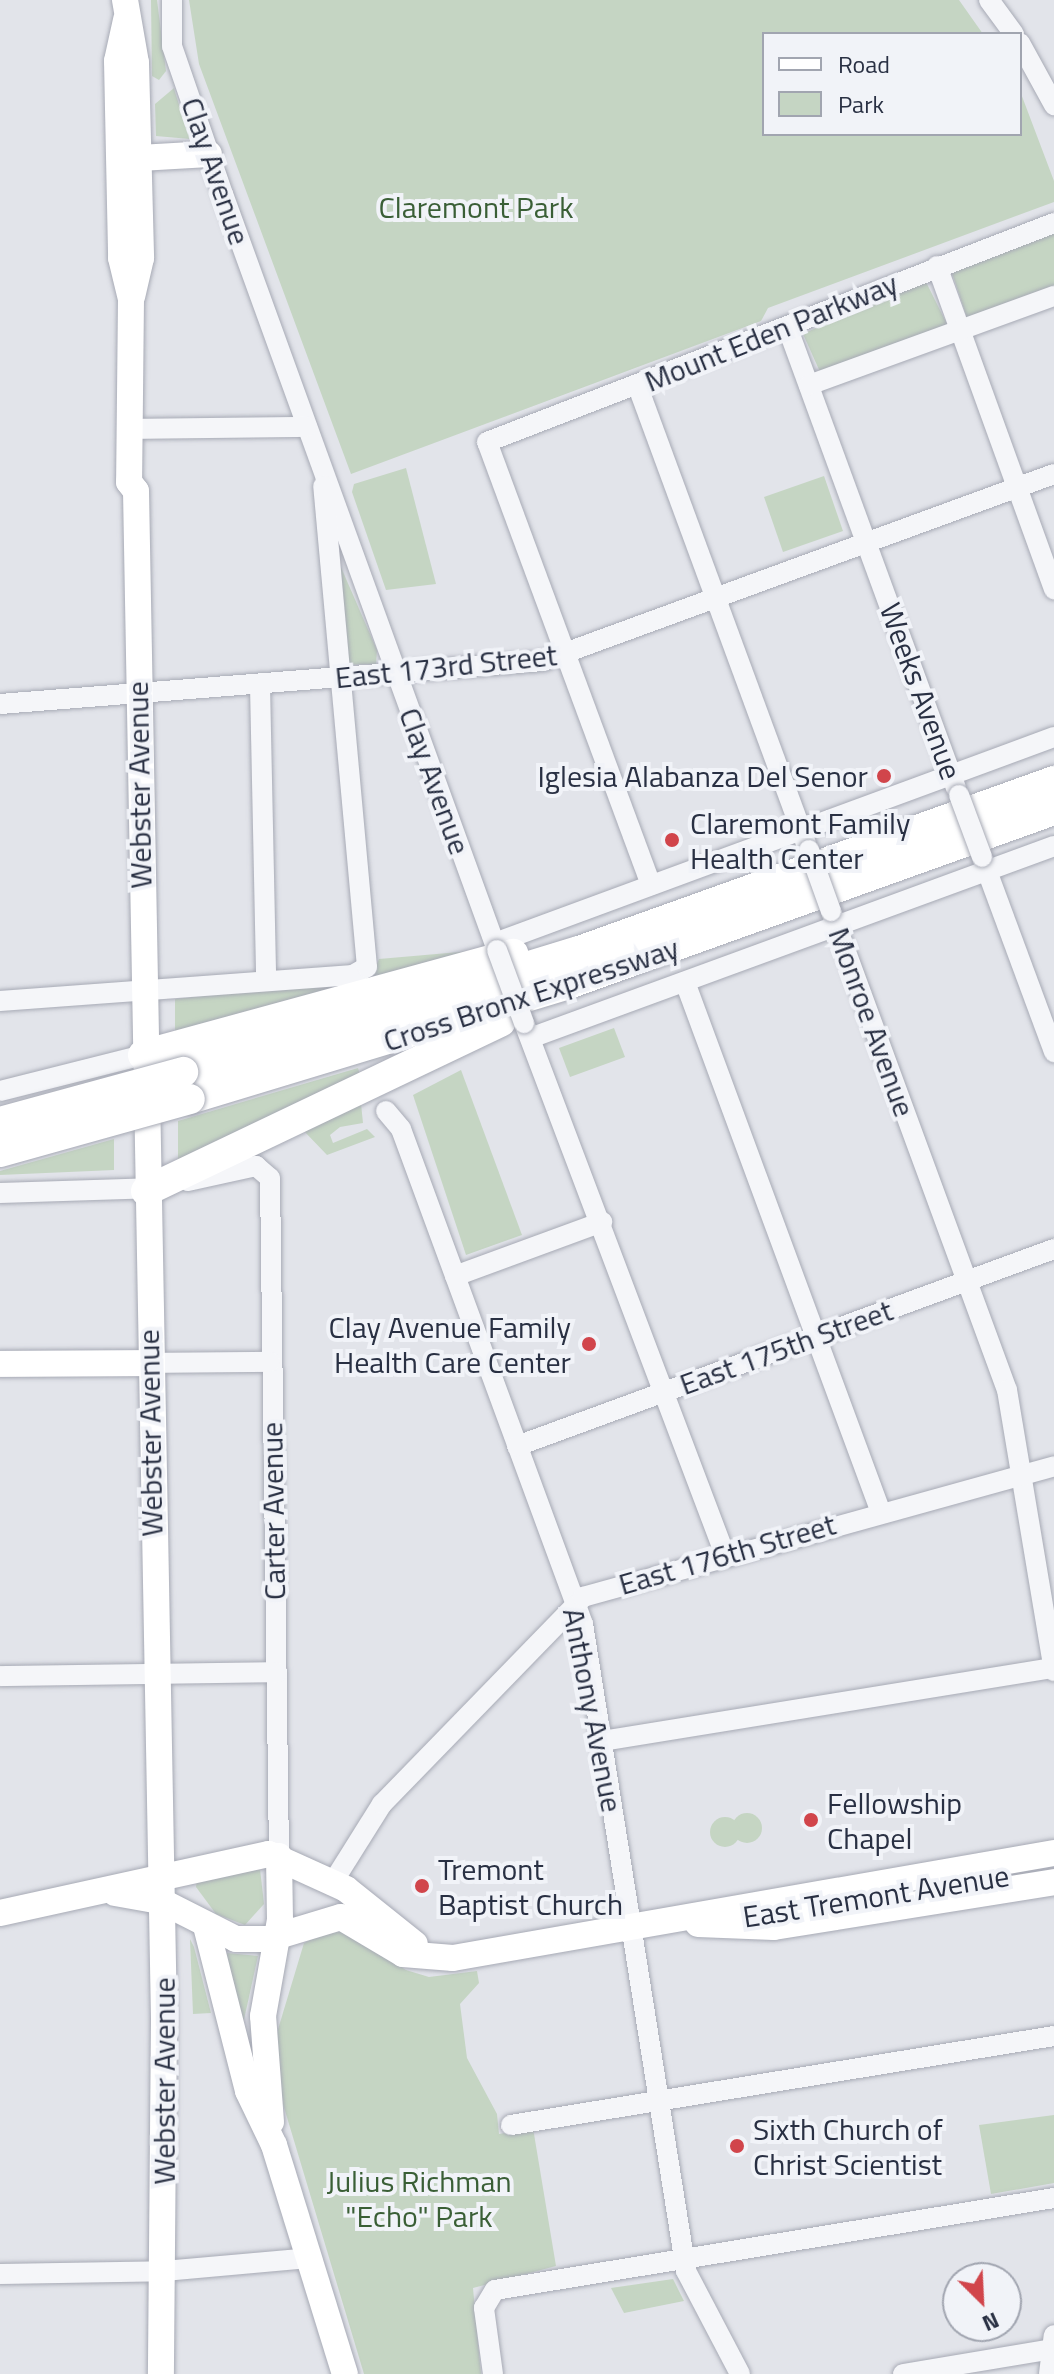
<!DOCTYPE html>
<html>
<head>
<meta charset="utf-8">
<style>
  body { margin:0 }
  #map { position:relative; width:1054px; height:2374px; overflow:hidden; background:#e2e4ea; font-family:"Titillium Web",sans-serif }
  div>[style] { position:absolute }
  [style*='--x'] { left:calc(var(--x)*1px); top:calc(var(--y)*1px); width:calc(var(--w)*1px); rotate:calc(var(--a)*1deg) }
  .green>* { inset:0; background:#c5d5c3 }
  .round { border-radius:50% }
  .roads { filter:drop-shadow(0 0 2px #a7aab5) drop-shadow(0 0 2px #a7aab5) }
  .minor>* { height:20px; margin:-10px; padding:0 10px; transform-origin:10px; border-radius:10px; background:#f5f6f9 }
  .major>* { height:26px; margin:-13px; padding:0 13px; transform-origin:13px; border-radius:13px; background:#fff }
  .highway>* { height:30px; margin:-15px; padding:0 15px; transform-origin:15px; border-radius:15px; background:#fff }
  .bridges { filter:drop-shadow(0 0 2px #a7aab5) drop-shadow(0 0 2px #a7aab5) }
  .minor-bridge>* { height:20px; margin:-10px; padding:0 10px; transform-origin:10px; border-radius:10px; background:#f5f6f9 }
  .highway-bridge>* { height:30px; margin:-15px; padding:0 15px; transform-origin:15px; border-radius:15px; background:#fff }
  .dots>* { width:22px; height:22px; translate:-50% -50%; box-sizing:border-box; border:4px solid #f1f3f8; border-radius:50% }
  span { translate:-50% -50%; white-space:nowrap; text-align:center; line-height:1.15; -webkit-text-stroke:8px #f1f3f8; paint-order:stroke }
  .street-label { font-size:30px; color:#293043 }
  .park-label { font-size:30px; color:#3a5f36 }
  .poi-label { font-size:30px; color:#293043 }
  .right { translate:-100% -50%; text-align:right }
  .left { translate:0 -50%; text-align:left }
  .legend { position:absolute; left:762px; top:32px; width:260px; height:104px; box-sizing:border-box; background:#f1f3f8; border:2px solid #a1a5b0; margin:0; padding:10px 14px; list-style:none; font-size:24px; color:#293043 }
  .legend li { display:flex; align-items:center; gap:16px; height:40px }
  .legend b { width:40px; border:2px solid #a1a5b0 }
  .north { position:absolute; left:942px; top:2262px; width:80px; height:80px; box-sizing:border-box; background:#f1f3f8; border:2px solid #a1a5b0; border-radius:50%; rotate:156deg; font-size:22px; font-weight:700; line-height:32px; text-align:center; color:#293043 }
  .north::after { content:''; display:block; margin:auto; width:28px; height:36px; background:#d1454b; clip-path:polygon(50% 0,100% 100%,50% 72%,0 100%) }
</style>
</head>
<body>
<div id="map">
  <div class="green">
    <i style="clip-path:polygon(151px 0,157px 0,166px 71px,159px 80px,152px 76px)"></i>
    <i style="clip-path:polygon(189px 0,959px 0,983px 34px,764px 34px,764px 134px,1020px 134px,1020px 91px,1054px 181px,1054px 202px,768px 308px,761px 321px,351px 474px,199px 64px)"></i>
    <i style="clip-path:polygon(174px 88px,175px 92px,190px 139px,156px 136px,155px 104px)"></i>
    <i style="clip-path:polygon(1054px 228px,1054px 288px,968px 321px,950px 267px)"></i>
    <i style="clip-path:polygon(924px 278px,948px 326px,821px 374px,803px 334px)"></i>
    <i style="clip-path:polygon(406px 468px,436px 584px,386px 590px,352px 492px,354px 484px)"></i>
    <i style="clip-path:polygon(824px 476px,843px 531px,783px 552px,764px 497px)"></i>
    <i style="clip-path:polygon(340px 565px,377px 650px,376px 664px,345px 665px)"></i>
    <i style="clip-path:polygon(471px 951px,427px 962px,175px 1037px,175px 999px,325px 983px,374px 970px,379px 959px)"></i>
    <i style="clip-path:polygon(614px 1028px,625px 1057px,570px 1077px,559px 1048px)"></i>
    <i style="clip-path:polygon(358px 1068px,361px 1078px,178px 1166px,178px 1121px)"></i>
    <i style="clip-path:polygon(461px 1070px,522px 1235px,466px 1255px,413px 1095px)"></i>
    <i style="clip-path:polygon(360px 1094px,363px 1123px,340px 1127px,330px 1135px,333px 1143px,367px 1129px,375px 1137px,327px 1155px,303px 1130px)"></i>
    <i style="clip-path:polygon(114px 1139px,114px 1170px,0 1175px,0 1171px)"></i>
    <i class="round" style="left:732px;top:1813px;width:30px;height:30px"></i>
    <i class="round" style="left:710px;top:1817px;width:30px;height:30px"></i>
    <i style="clip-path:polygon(260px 1869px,264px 1904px,245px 1925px,216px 1914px,196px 1887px,197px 1877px)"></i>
    <i style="clip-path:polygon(337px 1927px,406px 1970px,429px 1977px,477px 1971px,479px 1983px,460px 2004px,467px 2058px,497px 2114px,499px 2134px,533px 2128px,556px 2266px,473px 2288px,481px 2374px,364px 2374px,283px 2104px,276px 2036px,304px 1943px)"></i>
    <i style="clip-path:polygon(190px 1939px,194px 1947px,211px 2013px,193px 2014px)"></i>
    <i style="clip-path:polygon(227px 1953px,258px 1956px,243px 2024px,224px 1954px)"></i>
    <i style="clip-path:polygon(1054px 2115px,1054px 2183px,991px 2194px,979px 2125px)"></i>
    <i style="clip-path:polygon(673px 2279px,684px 2301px,624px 2313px,611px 2288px)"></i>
  </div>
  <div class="roads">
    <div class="minor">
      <i style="--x:172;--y:0;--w:46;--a:90"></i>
      <i style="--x:172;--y:46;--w:157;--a:71"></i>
      <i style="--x:223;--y:194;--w:804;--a:70.08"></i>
      <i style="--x:989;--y:0;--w:42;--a:53.7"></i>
      <i style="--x:1020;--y:43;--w:71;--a:61.3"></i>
      <i style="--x:937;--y:266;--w:344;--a:70.1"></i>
      <i style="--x:788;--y:329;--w:488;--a:69.9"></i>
      <i style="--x:809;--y:385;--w:261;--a:-20"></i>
      <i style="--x:638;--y:387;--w:486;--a:69.8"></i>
      <i style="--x:134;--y:429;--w:173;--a:-0.7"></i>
      <i style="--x:260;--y:685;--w:295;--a:88.8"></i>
      <i style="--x:0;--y:704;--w:545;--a:-4.53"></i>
      <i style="--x:543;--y:661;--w:544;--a:-20.1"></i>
      <i style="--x:983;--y:860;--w:205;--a:69.7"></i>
      <i style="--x:651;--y:885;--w:472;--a:-110.3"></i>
      <i style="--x:487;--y:442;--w:608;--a:-21.12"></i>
      <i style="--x:831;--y:911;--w:510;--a:69.83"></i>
      <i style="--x:1007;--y:1390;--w:285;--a:80.5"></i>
      <i style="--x:495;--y:943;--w:596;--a:-20.23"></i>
      <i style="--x:685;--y:982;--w:563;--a:69.73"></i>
      <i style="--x:0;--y:1001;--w:354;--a:-4.2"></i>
      <i style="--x:353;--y:975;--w:16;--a:-30"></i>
      <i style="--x:367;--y:967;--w:483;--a:-95.2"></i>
      <i style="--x:524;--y:1023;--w:569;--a:69.3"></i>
      <i style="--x:533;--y:1037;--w:555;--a:-20.13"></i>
      <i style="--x:0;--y:1091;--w:147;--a:-14.1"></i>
      <i style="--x:386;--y:1111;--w:23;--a:50"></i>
      <i style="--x:401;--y:1129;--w:527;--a:69.81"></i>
      <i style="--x:583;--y:1624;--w:655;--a:80.95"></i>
      <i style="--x:686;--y:2271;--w:116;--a:62.3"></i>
      <i style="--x:188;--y:1181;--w:70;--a:-12.4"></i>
      <i style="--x:256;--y:1166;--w:18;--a:41"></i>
      <i style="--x:270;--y:1178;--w:678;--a:89.24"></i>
      <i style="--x:0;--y:1193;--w:157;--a:-1.8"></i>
      <i style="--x:455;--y:1276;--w:157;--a:-20.2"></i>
      <i style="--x:148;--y:1363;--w:122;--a:-0.5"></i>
      <i style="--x:517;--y:1446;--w:572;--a:-20.15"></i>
      <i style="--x:0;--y:1676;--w:277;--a:-0.8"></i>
      <i style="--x:602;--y:1741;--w:458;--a:-9.2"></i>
      <i style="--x:333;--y:1882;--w:92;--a:-57.9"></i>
      <i style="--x:382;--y:1804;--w:289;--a:-45.8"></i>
      <i style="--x:583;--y:1597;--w:489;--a:-15.5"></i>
      <i style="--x:511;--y:2125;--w:550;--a:-9.31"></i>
      <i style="--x:0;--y:2274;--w:164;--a:-1"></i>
      <i style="--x:164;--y:2271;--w:148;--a:-5.1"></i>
      <i style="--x:493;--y:2374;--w:67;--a:-97.8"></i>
      <i style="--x:484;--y:2308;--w:21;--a:-59"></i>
      <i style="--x:495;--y:2290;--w:567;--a:-9.35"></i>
      <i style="--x:903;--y:2374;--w:151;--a:-9.5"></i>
      <i style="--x:1049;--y:2374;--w:39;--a:-83"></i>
    </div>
    <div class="major">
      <i style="--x:125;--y:0;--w:64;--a:80.1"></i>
      <i style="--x:136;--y:63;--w:195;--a:88.5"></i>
      <i style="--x:141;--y:258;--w:39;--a:103"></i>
      <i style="--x:126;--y:20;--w:42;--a:102.4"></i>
      <i style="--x:117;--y:61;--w:197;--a:88.8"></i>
      <i style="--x:121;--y:258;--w:42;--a:76.3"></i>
      <i style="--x:131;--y:299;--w:183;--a:90.6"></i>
      <i style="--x:129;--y:482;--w:11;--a:52"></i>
      <i style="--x:136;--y:491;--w:1528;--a:88.95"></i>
      <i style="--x:164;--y:2019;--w:355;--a:90.5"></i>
      <i style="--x:122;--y:159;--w:87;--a:-3.3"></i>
      <i style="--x:0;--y:1364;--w:148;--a:-0.4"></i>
      <i style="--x:115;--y:1893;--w:47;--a:9.9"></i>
      <i style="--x:161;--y:1901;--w:84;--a:26.9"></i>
      <i style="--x:236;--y:1939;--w:32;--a:0"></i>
      <i style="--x:268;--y:1939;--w:76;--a:-16.8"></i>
      <i style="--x:341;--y:1917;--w:72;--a:30.8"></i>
      <i style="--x:403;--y:1954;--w:50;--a:4.6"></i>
      <i style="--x:453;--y:1958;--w:610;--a:-9.91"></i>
      <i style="--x:0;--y:1913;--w:275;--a:-12.4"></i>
      <i style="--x:269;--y:1854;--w:85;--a:24.4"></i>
      <i style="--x:346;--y:1889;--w:88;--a:38.6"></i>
      <i style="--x:698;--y:1924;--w:76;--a:2.3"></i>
      <i style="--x:774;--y:1927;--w:284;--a:-9.1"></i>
      <i style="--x:206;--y:1926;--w:170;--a:75.7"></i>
      <i style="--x:248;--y:2091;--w:60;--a:64.3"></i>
      <i style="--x:274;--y:2145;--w:240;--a:72.8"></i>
      <i style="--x:271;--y:2122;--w:106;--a:-94.3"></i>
      <i style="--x:263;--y:2016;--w:97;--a:-80"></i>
      <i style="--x:280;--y:1920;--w:64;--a:-90.9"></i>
    </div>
    <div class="highway">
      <i style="--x:143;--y:1055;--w:384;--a:-15.3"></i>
      <i style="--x:183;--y:1072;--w:414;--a:-17"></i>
      <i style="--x:579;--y:951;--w:505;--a:-19.69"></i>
      <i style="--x:190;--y:1099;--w:398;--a:-16.9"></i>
      <i style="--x:571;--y:983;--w:513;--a:-19.71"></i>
      <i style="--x:146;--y:1191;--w:393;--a:-25.5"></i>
    </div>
  </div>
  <div class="bridges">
    <div class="minor-bridge">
      <i style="--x:959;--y:795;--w:66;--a:69.6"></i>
      <i style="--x:809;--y:850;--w:65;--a:70.2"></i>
      <i style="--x:497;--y:950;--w:78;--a:69.7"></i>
    </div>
    <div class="highway-bridge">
      <i style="--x:0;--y:1122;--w:190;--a:-15.3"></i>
      <i style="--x:0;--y:1152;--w:197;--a:-15.6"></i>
    </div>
  </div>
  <div class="dots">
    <i style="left:884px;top:776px;background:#d1454b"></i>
    <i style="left:672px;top:840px;background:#d1454b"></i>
    <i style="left:589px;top:1344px;background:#d1454b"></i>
    <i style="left:811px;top:1820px;background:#d1454b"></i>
    <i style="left:422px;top:1886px;background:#d1454b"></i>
    <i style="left:737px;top:2146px;background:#d1454b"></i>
  </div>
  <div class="street-label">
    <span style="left:216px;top:171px;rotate:71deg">Clay Avenue</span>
    <span style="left:771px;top:332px;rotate:-22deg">Mount Eden Parkway</span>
    <span style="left:446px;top:666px;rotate:-6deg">East 173rd Street</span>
    <span style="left:921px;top:691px;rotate:70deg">Weeks Avenue</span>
    <span style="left:435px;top:781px;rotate:70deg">Clay Avenue</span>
    <span style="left:139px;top:785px;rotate:-91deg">Webster Avenue</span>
    <span style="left:531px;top:994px;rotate:-18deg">Cross Bronx Expressway</span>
    <span style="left:872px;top:1022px;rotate:70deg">Monroe Avenue</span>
    <span style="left:786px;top:1347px;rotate:-20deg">East 175th Street</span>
    <span style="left:150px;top:1433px;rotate:-91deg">Webster Avenue</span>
    <span style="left:273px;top:1511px;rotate:-91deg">Carter Avenue</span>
    <span style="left:727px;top:1554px;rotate:-16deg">East 176th Street</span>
    <span style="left:593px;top:1710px;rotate:79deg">Anthony Avenue</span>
    <span style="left:876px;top:1896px;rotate:-9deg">East Tremont Avenue</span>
    <span style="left:164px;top:2081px;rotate:-90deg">Webster Avenue</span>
  </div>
  <div class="park-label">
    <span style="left:476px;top:207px">Claremont Park</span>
    <span style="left:419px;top:2198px">Julius Richman<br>"Echo" Park</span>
  </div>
  <div class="poi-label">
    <span class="right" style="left:868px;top:776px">Iglesia Alabanza Del Senor</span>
    <span class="left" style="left:690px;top:840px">Claremont Family<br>Health Center</span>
    <span class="right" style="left:571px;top:1344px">Clay Avenue Family<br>Health Care Center</span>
    <span class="left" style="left:827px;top:1820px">Fellowship<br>Chapel</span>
    <span class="left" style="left:438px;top:1886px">Tremont<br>Baptist Church</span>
    <span class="left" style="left:753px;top:2146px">Sixth Church of<br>Christ Scientist</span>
  </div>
  <ul class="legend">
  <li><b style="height:10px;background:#fff"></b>Road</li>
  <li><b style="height:22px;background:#c5d5c3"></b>Park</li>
  </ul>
  <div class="north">N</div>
</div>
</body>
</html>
